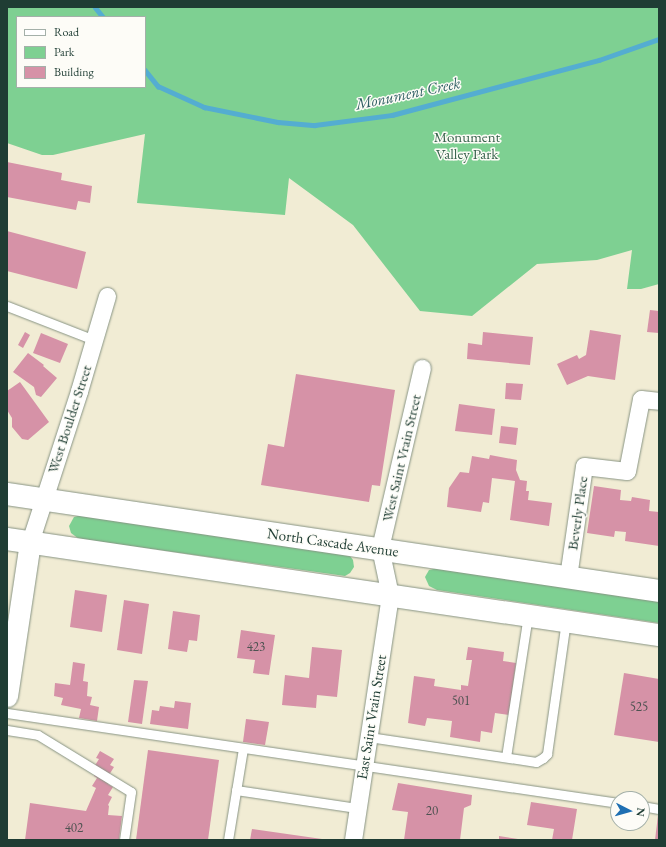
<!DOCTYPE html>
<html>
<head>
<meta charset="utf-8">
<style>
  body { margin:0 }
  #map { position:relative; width:666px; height:847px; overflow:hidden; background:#f1ecd4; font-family:"EB Garamond",serif }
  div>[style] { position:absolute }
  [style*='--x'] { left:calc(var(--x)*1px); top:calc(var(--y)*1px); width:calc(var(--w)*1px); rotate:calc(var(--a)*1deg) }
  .green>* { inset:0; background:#7ed092 }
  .stream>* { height:4.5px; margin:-2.25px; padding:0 2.25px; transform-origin:2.25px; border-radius:2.25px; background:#54add1 }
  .building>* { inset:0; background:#d692a7 }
  .roads { filter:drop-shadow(0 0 1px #889484) drop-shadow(0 0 1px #889484) }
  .service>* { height:9px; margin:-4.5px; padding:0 4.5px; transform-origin:4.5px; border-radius:4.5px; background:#fff }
  .minor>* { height:17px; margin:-8.5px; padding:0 8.5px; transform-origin:8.5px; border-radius:8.5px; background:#fff }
  .tertiary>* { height:21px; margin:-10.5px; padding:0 10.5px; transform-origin:10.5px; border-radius:10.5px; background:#fff }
  .secondary>* { height:22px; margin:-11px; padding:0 11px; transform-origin:11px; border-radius:11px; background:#fff }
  span { translate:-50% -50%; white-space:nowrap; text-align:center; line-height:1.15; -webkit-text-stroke:3px #fdfcf7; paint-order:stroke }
  .number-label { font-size:13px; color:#4d5251 }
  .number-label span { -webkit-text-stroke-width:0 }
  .park-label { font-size:15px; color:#37624c }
  .street-label { font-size:15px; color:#1f3d34 }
  .water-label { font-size:16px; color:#2f5f63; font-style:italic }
  .frame { position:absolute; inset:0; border:8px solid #1f3d34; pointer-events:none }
  .legend { position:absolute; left:16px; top:16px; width:130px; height:72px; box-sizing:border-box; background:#fdfcf7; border:1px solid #a4b0a9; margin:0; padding:5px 7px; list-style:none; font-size:12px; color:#1f3d34 }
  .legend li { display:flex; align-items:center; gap:8px; height:20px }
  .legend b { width:20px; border:1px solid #a4b0a9 }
  .north { position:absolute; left:610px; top:791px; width:40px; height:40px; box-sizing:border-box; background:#fdfcf7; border:1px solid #a4b0a9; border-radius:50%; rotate:96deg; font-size:11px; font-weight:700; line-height:16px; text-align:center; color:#1f3d34 }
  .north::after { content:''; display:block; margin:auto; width:14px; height:18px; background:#1f6fb2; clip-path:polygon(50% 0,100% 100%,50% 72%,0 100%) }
</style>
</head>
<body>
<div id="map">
  <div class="green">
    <i style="clip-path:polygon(evenodd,7px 7px,659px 7px,659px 284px,641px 289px,627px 289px,632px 250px,597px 260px,537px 264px,472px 316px,420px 311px,353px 225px,289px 178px,285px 215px,137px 203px,145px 134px,53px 155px,42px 155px,7px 143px,7px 7px,17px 17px,145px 17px,145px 87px,17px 87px,17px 17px)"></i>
    <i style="clip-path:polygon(85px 514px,348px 553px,353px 560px,354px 567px,350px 573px,345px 576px,79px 539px,71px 533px,69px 526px,74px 517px)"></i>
    <i style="clip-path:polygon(438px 568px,659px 599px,659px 623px,437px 590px,429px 586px,425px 577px,429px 570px)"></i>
  </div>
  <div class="stream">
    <i style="--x:95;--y:7;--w:13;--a:51"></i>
    <i style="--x:145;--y:70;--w:21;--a:51"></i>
    <i style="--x:158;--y:86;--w:51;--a:24.5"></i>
    <i style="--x:204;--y:107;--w:76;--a:11.5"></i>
    <i style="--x:278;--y:122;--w:37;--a:5"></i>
    <i style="--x:315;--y:125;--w:78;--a:-7.4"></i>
    <i style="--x:392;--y:115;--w:214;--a:-14.9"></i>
    <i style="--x:599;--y:60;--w:64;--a:-19.3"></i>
  </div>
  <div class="building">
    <i style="clip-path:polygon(7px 162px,62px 173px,61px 180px,92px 186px,90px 203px,78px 201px,76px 210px,7px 197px)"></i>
    <i style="clip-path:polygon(7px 231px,86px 252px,77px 289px,7px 271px)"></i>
    <i style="clip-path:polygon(650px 310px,659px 311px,659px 333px,647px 332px)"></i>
    <i style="clip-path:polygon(590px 330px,621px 335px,615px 380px,588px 376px,567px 385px,557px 364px,577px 355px,579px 359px,586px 355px)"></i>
    <i style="clip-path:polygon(25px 332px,30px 335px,23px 348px,18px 345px)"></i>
    <i style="clip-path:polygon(483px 332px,533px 337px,530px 365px,467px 359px,468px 343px,482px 345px)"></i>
    <i style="clip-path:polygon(41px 333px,68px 344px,60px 363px,33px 353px)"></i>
    <i style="clip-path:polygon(28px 353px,44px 365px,43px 366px,57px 378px,41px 397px,36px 395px,34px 387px,13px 372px)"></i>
    <i style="clip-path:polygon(296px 374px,395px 390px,380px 486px,372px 485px,369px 502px,261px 485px,268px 444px,284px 447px)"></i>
    <i style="clip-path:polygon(20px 382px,49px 422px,28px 440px,22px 439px,12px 427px,12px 418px,7px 410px,7px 391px)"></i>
    <i style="clip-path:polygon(506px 383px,523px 384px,521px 400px,505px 399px)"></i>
    <i style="clip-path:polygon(459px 404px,495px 409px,492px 435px,455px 431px)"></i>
    <i style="clip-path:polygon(501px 426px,518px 428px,516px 445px,499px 443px)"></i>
    <i style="clip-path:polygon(490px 455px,517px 460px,516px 470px,520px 480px,527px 481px,526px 491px,529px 491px,528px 500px,552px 503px,549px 526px,510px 520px,515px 481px,492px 478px,489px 503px,483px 502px,481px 512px,447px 507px,449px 488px,460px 472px,469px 473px,472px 456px,489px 459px)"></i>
    <i style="clip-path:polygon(594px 486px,621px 490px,620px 500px,631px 501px,632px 497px,650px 500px,649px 511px,659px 512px,659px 546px,625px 541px,626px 532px,615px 531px,614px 537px,587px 533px)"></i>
    <i style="clip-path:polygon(75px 590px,107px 595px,102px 632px,70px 627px)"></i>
    <i style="clip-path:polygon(124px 600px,149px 604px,142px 654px,117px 650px)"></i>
    <i style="clip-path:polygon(173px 611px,200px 615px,197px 641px,189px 640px,187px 652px,168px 649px)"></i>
    <i style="clip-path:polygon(241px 630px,275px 635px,269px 675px,253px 673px,255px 660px,237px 658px)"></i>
    <i style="clip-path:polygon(312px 647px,342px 650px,337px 697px,317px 695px,316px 708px,282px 705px,285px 675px,309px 678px)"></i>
    <i style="clip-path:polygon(468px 647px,504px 652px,503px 661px,516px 663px,509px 715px,495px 713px,492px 733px,481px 731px,480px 742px,450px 737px,452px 721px,427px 718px,425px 726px,408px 723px,414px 676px,435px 679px,434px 686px,461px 690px,461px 685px,468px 686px,472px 660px,466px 660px)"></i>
    <i style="clip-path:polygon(73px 662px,85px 664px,83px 681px,88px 682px,87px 696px,92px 697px,90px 705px,99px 707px,97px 721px,79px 718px,81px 709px,61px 705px,63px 698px,54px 696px,55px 683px,70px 685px)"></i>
    <i style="clip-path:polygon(624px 673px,659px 679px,659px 742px,614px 735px)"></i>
    <i style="clip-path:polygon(134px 680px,148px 681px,142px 724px,128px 722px)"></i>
    <i style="clip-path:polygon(175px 701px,191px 703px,188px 729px,150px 724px,152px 710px,159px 711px,160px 706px,174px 708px)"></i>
    <i style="clip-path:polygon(246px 719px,269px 722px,265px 745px,243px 742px)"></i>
    <i style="clip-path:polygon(148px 750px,219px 760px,208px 840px,136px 840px)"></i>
    <i style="clip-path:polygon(100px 751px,114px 759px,110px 765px,114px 767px,109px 775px,112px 777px,108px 784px,113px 787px,108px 795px,112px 797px,108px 805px,109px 806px,108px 815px,122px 816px,119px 840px,25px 840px,30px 803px,86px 811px,96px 788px,92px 786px,97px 778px,94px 776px,98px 769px,94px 767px,99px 759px,96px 758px)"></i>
    <i style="clip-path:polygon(398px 783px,472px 795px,471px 805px,464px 808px,460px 840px,404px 840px,408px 812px,392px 810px)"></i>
    <i style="clip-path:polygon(531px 802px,577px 809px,572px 840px,552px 840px,554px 829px,527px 825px)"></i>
    <i style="clip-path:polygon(658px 815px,659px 840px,655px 840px)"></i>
    <i style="clip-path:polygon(252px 829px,322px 839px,322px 840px,250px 840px)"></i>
    <i style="clip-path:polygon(499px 836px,518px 839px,518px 840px,499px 840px)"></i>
  </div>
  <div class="roads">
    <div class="service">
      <i style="--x:7;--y:306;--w:93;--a:21.3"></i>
      <i style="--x:7;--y:713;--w:618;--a:8.38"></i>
      <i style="--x:7;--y:730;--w:31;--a:9"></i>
      <i style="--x:38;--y:735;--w:109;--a:31.5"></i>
      <i style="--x:131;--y:792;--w:49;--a:98.3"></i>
      <i style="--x:369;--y:737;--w:169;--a:8.5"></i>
      <i style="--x:536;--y:762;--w:8;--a:-30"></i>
      <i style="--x:543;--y:758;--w:6;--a:-45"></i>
      <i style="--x:547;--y:754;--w:134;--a:-81.9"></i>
      <i style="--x:506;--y:757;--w:144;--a:-81.2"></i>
      <i style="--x:236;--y:790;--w:122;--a:8.5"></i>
      <i style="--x:642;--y:806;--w:17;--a:10"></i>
      <i style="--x:228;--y:840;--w:93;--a:-80.7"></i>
    </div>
    <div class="minor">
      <i style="--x:30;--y:542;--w:159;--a:-72"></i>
      <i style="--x:79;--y:391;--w:99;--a:-73.6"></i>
      <i style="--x:568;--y:577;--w:112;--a:-81.8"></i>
      <i style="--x:584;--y:466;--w:43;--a:6.6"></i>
      <i style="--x:627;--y:471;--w:73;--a:-79"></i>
      <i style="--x:641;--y:399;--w:18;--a:6"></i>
      <i style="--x:353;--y:840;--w:248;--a:-81.4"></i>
      <i style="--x:390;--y:595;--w:48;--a:-102"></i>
      <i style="--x:380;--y:548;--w:185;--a:-76.9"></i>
    </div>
    <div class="tertiary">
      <i style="--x:7;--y:696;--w:156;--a:-81.5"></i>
    </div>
    <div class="secondary">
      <i style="--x:7;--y:494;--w:659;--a:8.46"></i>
      <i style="--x:7;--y:539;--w:659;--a:8.38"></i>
    </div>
  </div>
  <div class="number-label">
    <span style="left:256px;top:647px">423</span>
    <span style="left:461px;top:701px">501</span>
    <span style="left:639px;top:707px">525</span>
    <span style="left:432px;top:811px">20</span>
    <span style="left:74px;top:828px">402</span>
  </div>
  <div class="park-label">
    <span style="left:467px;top:145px">Monument<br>Valley Park</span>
  </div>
  <div class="street-label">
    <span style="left:69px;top:419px;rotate:-72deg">West Boulder Street</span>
    <span style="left:401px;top:458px;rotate:-77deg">West Saint Vrain Street</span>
    <span style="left:577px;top:513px;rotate:-82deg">Beverly Place</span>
    <span style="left:333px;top:542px;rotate:8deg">North Cascade Avenue</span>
    <span style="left:371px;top:717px;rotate:-81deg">East Saint Vrain Street</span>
  </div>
  <div class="water-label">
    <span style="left:408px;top:94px;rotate:-12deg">Monument Creek</span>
  </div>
  <div class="frame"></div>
  <ul class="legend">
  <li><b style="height:5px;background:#fff"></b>Road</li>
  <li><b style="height:11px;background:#7ed092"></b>Park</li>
  <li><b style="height:11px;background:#d692a7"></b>Building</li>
  </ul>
  <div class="north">N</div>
</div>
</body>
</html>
